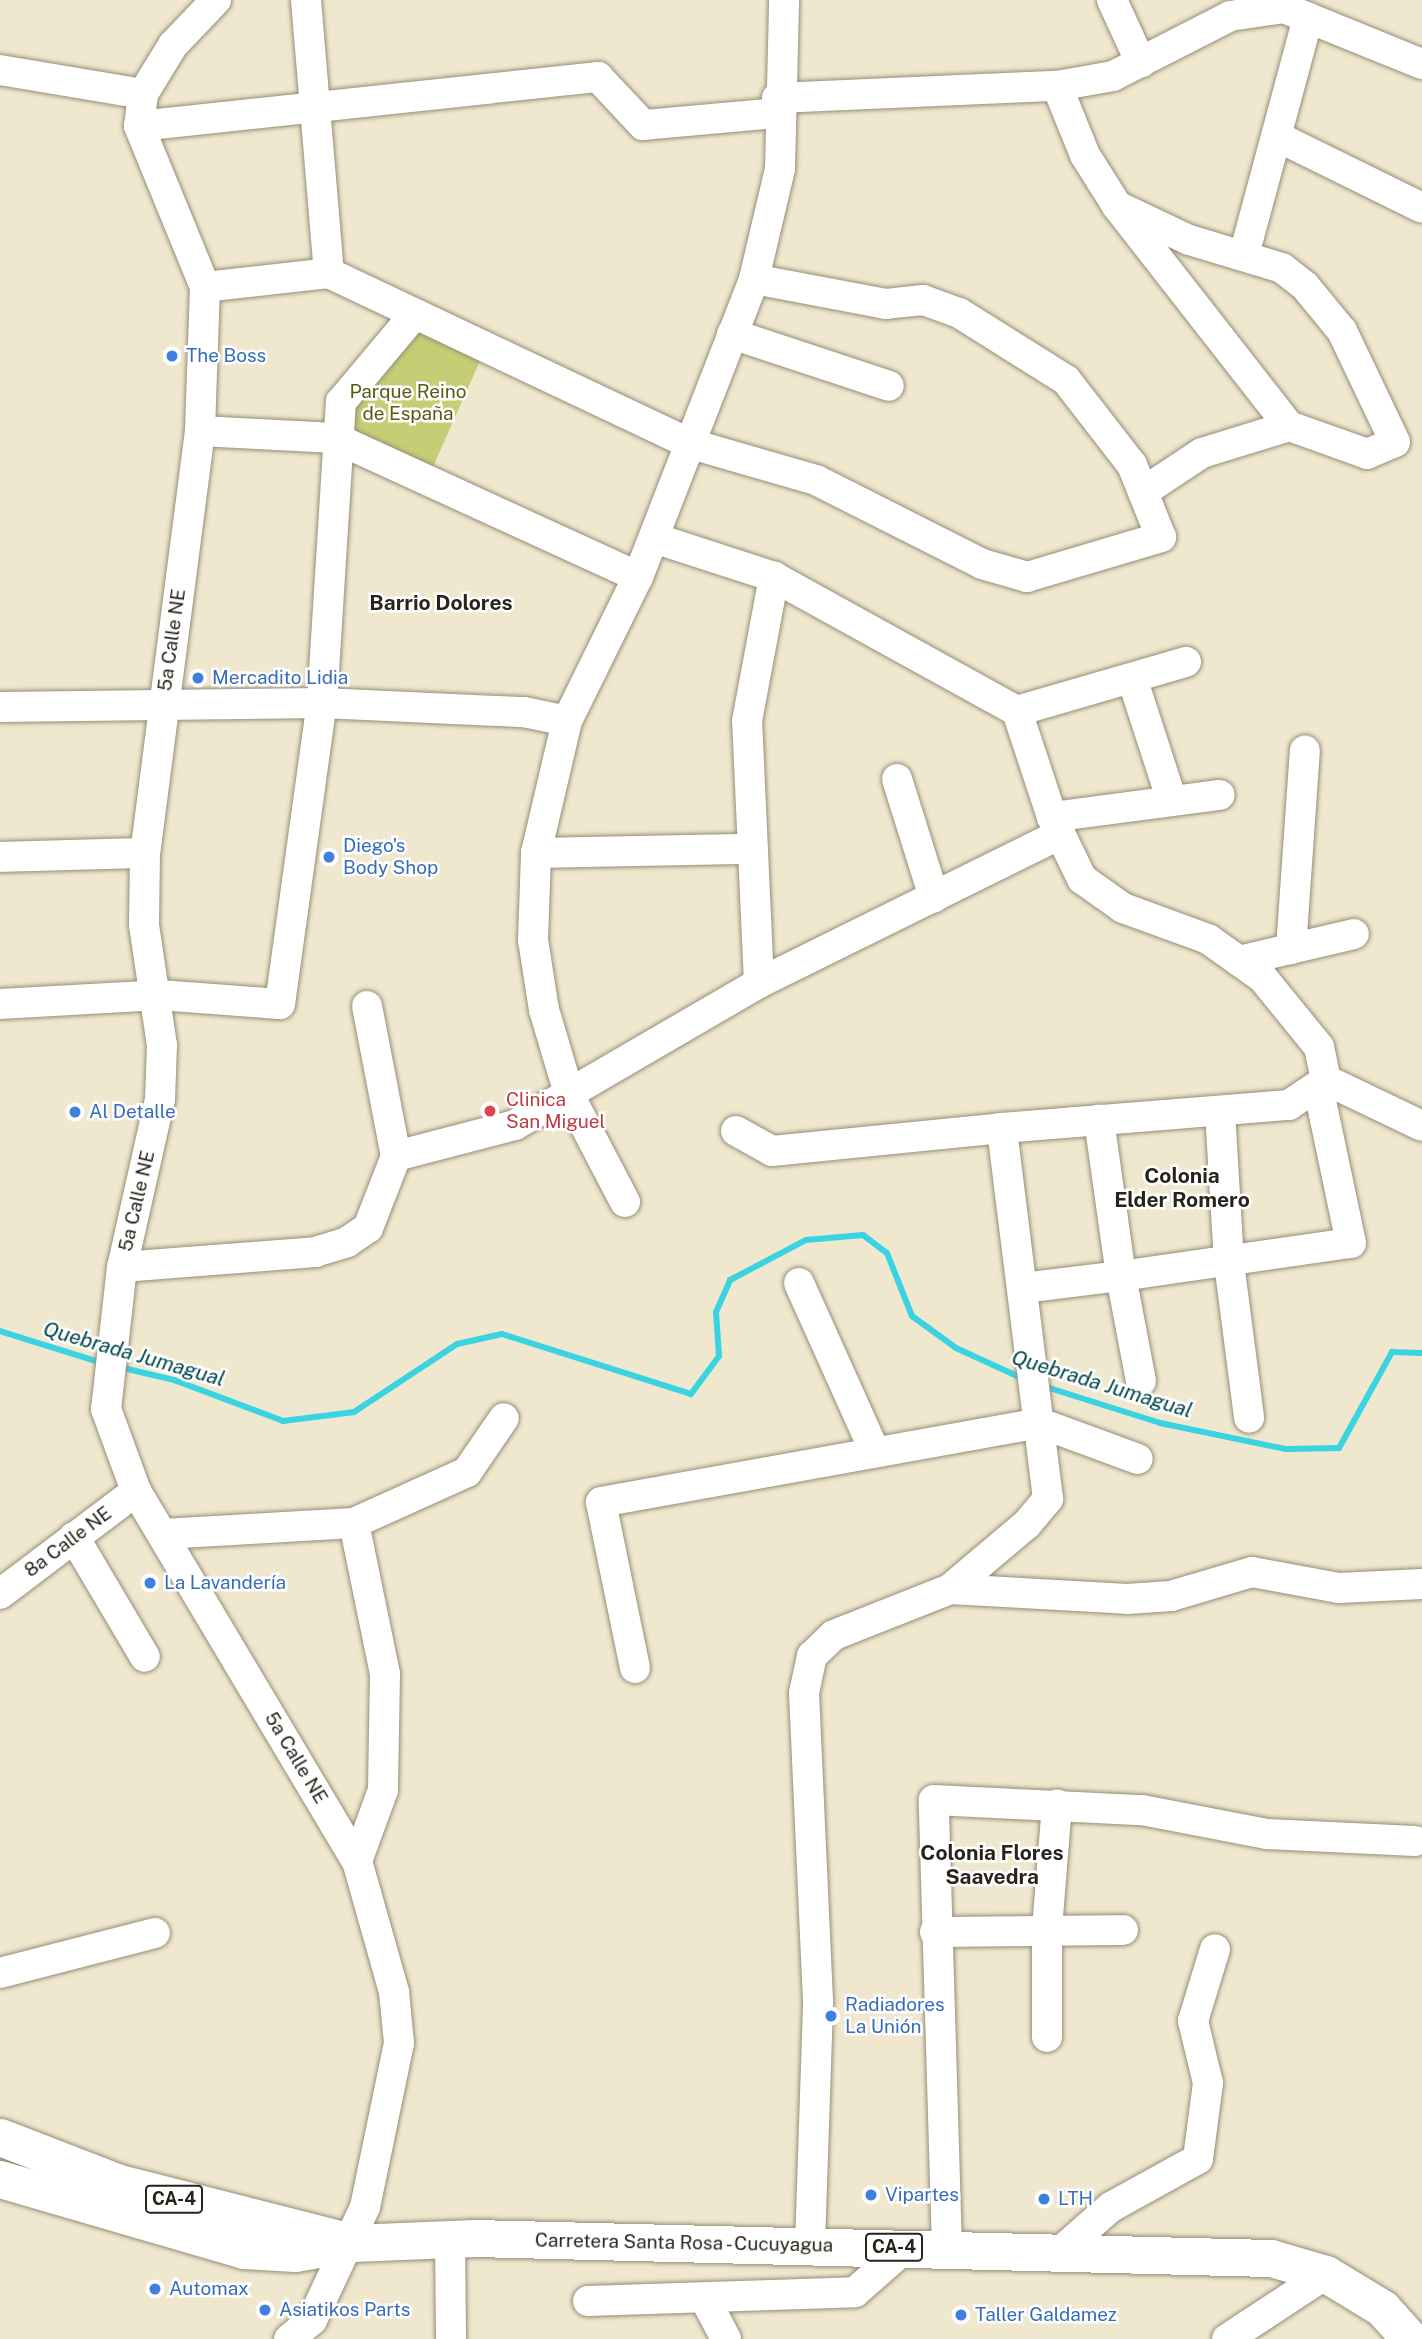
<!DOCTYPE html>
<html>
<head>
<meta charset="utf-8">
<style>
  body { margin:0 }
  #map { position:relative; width:1422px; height:2339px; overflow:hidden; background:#f0e7cf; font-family:"Public Sans",sans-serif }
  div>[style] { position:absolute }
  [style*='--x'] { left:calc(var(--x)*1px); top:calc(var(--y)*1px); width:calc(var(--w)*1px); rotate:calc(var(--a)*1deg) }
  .green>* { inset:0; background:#c6ce75 }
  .stream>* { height:6px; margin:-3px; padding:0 3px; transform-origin:3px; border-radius:3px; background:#39d3e2 }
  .roads { filter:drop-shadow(0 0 2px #968d77) drop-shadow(0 0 2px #968d77) }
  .minor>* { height:30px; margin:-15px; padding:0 15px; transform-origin:15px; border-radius:15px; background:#fff }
  .major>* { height:37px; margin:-18.5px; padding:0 18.5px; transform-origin:18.5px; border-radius:18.5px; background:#fff }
  .dots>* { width:19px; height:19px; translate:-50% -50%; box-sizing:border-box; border:4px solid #fff; border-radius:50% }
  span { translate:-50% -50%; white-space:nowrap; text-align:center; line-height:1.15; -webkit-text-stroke:5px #fff; paint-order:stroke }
  .shield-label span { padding:2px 5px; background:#fff; border:2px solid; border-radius:5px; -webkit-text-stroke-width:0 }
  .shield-label { font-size:18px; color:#27231a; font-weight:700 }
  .shop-label { font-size:19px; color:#366cbe }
  .left { translate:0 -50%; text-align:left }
  .park-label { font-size:19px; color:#575b12 }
  .street-label { font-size:19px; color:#27231a }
  .health-label { font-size:19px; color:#be3a42 }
  .neighbourhood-label { font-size:21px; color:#27231a; font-weight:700 }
  .water-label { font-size:21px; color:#03484f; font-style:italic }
</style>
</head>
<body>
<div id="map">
  <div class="green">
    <i style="clip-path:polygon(413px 326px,480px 361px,432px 469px,349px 435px,349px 402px)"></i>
  </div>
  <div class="stream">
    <i style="--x:0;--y:1331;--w:110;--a:17.4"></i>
    <i style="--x:119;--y:1367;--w:57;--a:13.3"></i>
    <i style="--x:174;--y:1380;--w:116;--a:20.6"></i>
    <i style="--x:283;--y:1421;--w:72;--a:-7.2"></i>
    <i style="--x:354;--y:1412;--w:123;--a:-33.4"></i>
    <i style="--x:457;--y:1344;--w:46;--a:-12.5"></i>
    <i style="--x:502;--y:1334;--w:198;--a:17.6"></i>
    <i style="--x:691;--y:1394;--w:47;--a:-53.6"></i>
    <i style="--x:719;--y:1356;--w:44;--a:-93.9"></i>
    <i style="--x:716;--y:1312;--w:35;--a:-66"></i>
    <i style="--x:730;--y:1280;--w:86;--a:-27.8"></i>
    <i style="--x:806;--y:1240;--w:57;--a:-5"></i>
    <i style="--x:863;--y:1235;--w:30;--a:37"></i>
    <i style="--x:887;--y:1253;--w:68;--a:68.4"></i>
    <i style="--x:912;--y:1316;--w:54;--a:36"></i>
    <i style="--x:956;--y:1348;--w:77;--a:24.6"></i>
    <i style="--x:1043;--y:1386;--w:123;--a:17.5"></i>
    <i style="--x:1160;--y:1423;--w:129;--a:11.7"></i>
    <i style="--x:1286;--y:1449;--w:53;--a:-1.1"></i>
    <i style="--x:1339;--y:1448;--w:110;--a:-61.1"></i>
    <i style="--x:1392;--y:1352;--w:30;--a:2"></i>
  </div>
  <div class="roads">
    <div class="minor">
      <i style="--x:216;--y:0;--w:62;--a:133.7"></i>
      <i style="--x:173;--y:45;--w:57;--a:121.5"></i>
      <i style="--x:143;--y:94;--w:32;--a:97"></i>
      <i style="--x:139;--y:126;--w:174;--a:67.7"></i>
      <i style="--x:205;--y:287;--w:144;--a:92"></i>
      <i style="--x:200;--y:431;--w:426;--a:97.4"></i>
      <i style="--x:145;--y:853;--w:72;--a:90.8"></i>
      <i style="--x:144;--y:925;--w:121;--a:81.5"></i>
      <i style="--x:162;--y:1045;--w:54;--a:92.1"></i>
      <i style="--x:160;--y:1099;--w:172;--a:102.7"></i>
      <i style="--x:122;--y:1267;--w:143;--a:96.4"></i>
      <i style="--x:106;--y:1409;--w:87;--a:69.9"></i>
      <i style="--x:136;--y:1491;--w:431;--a:59.2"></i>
      <i style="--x:357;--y:1861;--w:136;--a:74.2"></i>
      <i style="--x:394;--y:1992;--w:51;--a:84.4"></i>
      <i style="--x:399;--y:2043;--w:167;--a:101.7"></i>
      <i style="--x:365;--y:2207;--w:125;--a:115.1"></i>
      <i style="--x:312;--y:2320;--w:30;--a:140"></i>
      <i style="--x:306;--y:0;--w:274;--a:85.2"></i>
      <i style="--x:1112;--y:0;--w:69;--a:65.3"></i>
      <i style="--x:0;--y:70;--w:145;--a:9.5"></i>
      <i style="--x:1057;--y:86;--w:74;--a:67.9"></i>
      <i style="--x:1085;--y:155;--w:60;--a:57.9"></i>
      <i style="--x:1117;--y:206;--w:279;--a:52"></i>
      <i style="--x:1289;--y:426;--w:83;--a:19.7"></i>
      <i style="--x:1367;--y:454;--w:30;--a:-23"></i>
      <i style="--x:1395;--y:442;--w:123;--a:-115.5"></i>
      <i style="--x:1342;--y:331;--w:58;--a:-129.4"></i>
      <i style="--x:1305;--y:286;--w:29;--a:-142"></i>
      <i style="--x:1282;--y:268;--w:97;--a:-163.2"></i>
      <i style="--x:1189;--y:240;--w:80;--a:-154.7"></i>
      <i style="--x:777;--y:98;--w:280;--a:-2.5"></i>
      <i style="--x:1057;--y:86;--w:57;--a:-10.1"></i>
      <i style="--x:1113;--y:76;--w:131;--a:-27.1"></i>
      <i style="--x:1230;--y:16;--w:55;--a:-8.4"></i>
      <i style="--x:1284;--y:8;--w:149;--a:22.1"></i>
      <i style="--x:139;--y:126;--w:462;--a:-6.1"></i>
      <i style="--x:598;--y:77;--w:66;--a:46.8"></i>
      <i style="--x:643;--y:125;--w:135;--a:-5.1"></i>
      <i style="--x:1280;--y:138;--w:158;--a:26.2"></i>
      <i style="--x:1244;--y:255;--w:246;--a:-74.9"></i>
      <i style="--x:205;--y:287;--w:125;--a:-6.4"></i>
      <i style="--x:329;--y:273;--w:397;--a:25.3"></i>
      <i style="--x:688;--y:443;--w:133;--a:16.1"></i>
      <i style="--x:816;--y:480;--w:186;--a:26.8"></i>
      <i style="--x:982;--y:564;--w:47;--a:16.1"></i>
      <i style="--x:1027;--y:577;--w:140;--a:-16.6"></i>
      <i style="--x:1161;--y:537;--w:78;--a:-111.9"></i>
      <i style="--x:1132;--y:465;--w:108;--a:-127.8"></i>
      <i style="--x:1066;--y:380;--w:126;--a:-147.9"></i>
      <i style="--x:959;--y:313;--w:38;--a:-160"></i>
      <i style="--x:923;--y:300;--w:37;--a:174"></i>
      <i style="--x:886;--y:304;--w:134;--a:-169.3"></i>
      <i style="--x:732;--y:334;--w:165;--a:18.3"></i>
      <i style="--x:200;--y:431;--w:135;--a:3"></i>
      <i style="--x:335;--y:438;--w:333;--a:24.6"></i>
      <i style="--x:1143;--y:492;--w:71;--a:-33.5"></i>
      <i style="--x:1202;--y:453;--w:91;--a:-17.2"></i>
      <i style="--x:654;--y:538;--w:126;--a:18"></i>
      <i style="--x:774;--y:577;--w:277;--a:28.9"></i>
      <i style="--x:1017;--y:711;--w:176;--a:-16.2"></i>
      <i style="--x:1132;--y:678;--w:129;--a:72"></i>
      <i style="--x:0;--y:707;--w:322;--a:-0.7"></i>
      <i style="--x:322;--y:703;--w:202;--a:2.6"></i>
      <i style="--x:524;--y:712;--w:44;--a:11.8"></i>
      <i style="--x:897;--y:779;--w:124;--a:72.6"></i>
      <i style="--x:1052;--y:817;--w:169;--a:-7.5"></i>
      <i style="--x:536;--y:853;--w:215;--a:-1.1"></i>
      <i style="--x:0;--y:857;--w:145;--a:-1.6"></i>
      <i style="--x:1291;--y:949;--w:199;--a:-86"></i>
      <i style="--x:1239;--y:961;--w:118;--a:-13.2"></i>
      <i style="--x:759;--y:983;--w:262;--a:-92.6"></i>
      <i style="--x:747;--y:721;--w:147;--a:-79.4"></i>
      <i style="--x:0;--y:1004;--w:159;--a:-3.2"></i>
      <i style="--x:159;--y:995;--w:121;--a:4.3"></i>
      <i style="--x:280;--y:1004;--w:304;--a:-82.1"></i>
      <i style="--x:322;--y:703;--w:302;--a:-86.4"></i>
      <i style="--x:341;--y:402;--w:114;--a:-50"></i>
      <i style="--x:367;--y:1006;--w:153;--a:79.1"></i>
      <i style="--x:1326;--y:1080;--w:106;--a:25.6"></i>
      <i style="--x:1220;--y:1111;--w:152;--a:86.6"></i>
      <i style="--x:1229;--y:1263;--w:156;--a:82.6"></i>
      <i style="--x:736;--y:1131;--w:41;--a:29.1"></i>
      <i style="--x:772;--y:1151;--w:231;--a:-5.7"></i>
      <i style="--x:625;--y:1202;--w:119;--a:-117.6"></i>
      <i style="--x:570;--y:1097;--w:91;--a:-106.6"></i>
      <i style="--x:544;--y:1010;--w:71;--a:-98.9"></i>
      <i style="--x:533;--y:940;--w:87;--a:-88"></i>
      <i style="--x:536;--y:853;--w:136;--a:-76.8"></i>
      <i style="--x:567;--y:721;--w:161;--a:-63.8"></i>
      <i style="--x:638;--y:577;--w:320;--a:-68.7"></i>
      <i style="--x:754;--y:279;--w:113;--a:-76.7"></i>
      <i style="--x:780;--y:169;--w:169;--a:-88.6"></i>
      <i style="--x:122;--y:1267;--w:194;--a:-4.4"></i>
      <i style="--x:315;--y:1252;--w:34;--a:-17"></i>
      <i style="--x:347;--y:1242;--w:25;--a:-34"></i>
      <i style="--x:368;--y:1228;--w:77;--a:-68.7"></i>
      <i style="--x:396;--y:1156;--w:123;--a:-14.6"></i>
      <i style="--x:515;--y:1125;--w:282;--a:-30.2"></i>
      <i style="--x:759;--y:983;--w:336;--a:-26.3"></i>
      <i style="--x:799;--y:1283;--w:183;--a:65.8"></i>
      <i style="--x:1023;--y:1288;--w:99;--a:-7"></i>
      <i style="--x:1121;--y:1276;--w:158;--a:-98"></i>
      <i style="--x:1141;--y:1381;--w:107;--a:-100.8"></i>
      <i style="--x:1121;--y:1276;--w:232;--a:-8.2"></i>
      <i style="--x:1351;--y:1243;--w:159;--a:-101.9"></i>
      <i style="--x:354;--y:1523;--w:154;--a:78.4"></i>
      <i style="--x:385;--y:1674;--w:116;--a:91"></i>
      <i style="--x:383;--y:1790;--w:76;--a:110.1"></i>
      <i style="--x:163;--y:1534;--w:191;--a:-3.3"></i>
      <i style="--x:354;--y:1523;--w:124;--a:-24.3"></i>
      <i style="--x:467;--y:1472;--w:65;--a:-55.6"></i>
      <i style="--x:74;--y:1537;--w:139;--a:59.4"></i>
      <i style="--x:950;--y:1589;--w:177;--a:3.2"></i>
      <i style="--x:1127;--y:1599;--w:44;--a:-3.9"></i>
      <i style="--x:1171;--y:1596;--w:84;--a:-16.5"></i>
      <i style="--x:1252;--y:1572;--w:88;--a:10.4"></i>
      <i style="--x:1339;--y:1588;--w:83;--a:-2.8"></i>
      <i style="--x:0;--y:1594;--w:171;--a:-37.1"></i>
      <i style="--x:635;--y:1668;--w:169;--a:-101.6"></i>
      <i style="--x:601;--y:1502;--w:446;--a:-10.2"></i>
      <i style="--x:1040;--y:1423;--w:104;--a:20.2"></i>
      <i style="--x:935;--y:1932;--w:188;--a:-0.6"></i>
      <i style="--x:0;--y:1973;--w:160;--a:-14.5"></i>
      <i style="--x:1047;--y:2037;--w:108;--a:-90"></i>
      <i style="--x:1047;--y:1929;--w:125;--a:-85.4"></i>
      <i style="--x:450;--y:2238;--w:101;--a:89.4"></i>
      <i style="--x:810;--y:2246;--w:245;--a:-88.1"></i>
      <i style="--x:818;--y:2001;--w:308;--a:-92.6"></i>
      <i style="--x:804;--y:1693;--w:38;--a:-78"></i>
      <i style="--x:812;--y:1656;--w:30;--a:-44"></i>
      <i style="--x:834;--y:1635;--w:125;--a:-21.6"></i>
      <i style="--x:950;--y:1589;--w:101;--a:-40.2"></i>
      <i style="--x:1027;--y:1524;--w:33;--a:-50"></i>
      <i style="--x:1048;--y:1499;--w:374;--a:-97.1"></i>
      <i style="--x:1002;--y:1128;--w:288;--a:-4.6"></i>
      <i style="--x:1289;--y:1105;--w:45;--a:-34"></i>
      <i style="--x:1326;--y:1080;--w:34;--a:-102"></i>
      <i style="--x:1319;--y:1047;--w:89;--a:-129.1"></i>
      <i style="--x:1263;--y:978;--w:67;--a:-144.7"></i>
      <i style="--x:1208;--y:939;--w:90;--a:-160"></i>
      <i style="--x:1123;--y:908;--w:50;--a:-144.7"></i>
      <i style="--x:1082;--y:879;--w:69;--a:-115.8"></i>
      <i style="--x:1052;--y:817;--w:112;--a:-108.3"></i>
      <i style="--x:947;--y:2249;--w:449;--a:-91.7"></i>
      <i style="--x:934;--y:1800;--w:208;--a:2.8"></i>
      <i style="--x:1142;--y:1810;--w:127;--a:10.9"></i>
      <i style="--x:1267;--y:1834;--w:148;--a:2.7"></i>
      <i style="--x:1062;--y:2250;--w:65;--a:-41.3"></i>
      <i style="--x:1111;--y:2207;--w:99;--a:-28.9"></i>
      <i style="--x:1198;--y:2159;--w:77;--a:-82.5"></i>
      <i style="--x:1208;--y:2083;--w:64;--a:-103.6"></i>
      <i style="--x:1193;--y:2021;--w:75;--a:-73"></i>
      <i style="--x:705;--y:2299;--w:45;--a:62.3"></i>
      <i style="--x:588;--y:2301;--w:267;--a:-1.9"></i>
      <i style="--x:855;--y:2292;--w:67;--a:-41.3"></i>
      <i style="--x:1227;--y:2339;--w:118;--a:-33.3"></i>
    </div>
    <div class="major">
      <i style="--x:0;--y:2137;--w:128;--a:21.1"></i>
      <i style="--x:119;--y:2183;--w:239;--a:14.3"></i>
      <i style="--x:0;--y:2179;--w:254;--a:16.2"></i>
      <i style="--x:244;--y:2250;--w:51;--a:3.4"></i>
      <i style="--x:295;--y:2253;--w:58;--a:-10"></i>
      <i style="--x:352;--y:2243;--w:122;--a:-2.3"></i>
      <i style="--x:474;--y:2238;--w:797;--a:1.44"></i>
      <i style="--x:1271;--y:2258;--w:57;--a:16.2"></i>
      <i style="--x:1326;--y:2274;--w:66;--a:31.3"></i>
      <i style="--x:1382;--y:2308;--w:42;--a:47.9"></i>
    </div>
  </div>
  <div class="dots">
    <i style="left:172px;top:356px;background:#3f7fe0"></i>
    <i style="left:198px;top:678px;background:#3f7fe0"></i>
    <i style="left:329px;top:857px;background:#3f7fe0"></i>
    <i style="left:490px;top:1111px;background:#e0444e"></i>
    <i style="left:75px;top:1112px;background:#3f7fe0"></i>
    <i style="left:150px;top:1583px;background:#3f7fe0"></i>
    <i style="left:831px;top:2016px;background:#3f7fe0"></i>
    <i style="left:871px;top:2195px;background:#3f7fe0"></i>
    <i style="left:1044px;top:2199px;background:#3f7fe0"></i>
    <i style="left:155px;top:2289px;background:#3f7fe0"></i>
    <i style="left:265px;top:2310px;background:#3f7fe0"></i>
    <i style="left:961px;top:2315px;background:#3f7fe0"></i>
  </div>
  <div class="shield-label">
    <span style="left:174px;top:2199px">CA-4</span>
    <span style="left:894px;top:2247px">CA-4</span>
  </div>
  <div class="shop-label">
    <span class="left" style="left:186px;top:356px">The Boss</span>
    <span class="left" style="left:212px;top:678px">Mercadito Lidia</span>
    <span class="left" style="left:343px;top:857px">Diego's<br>Body Shop</span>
    <span class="left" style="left:89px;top:1112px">Al Detalle</span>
    <span class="left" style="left:164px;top:1583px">La Lavandería</span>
    <span class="left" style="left:845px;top:2016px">Radiadores<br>La Unión</span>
    <span class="left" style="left:885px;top:2195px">Vipartes</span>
    <span class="left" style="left:1058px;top:2199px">LTH</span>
    <span class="left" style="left:169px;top:2289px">Automax</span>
    <span class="left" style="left:279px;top:2310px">Asiatikos Parts</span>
    <span class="left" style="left:975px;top:2315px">Taller Galdamez</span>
  </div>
  <div class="park-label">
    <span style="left:408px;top:403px">Parque Reino<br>de España</span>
  </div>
  <div class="street-label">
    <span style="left:172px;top:640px;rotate:-82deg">5a Calle NE</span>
    <span style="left:137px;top:1201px;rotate:-77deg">5a Calle NE</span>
    <span style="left:68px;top:1542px;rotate:-37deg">8a Calle NE</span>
    <span style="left:296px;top:1758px;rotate:59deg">5a Calle NE</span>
    <span style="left:684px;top:2243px;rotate:1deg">Carretera Santa Rosa - Cucuyagua</span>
  </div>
  <div class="health-label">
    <span class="left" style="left:506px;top:1111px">Clinica<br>San Miguel</span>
  </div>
  <div class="neighbourhood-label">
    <span style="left:441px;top:603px">Barrio Dolores</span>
    <span style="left:1182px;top:1188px">Colonia<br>Elder Romero</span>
    <span style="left:992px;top:1865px">Colonia Flores<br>Saavedra</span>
  </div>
  <div class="water-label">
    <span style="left:134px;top:1354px;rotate:16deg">Quebrada Jumagual</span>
    <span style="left:1102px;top:1384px;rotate:17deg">Quebrada Jumagual</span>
  </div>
</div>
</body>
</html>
